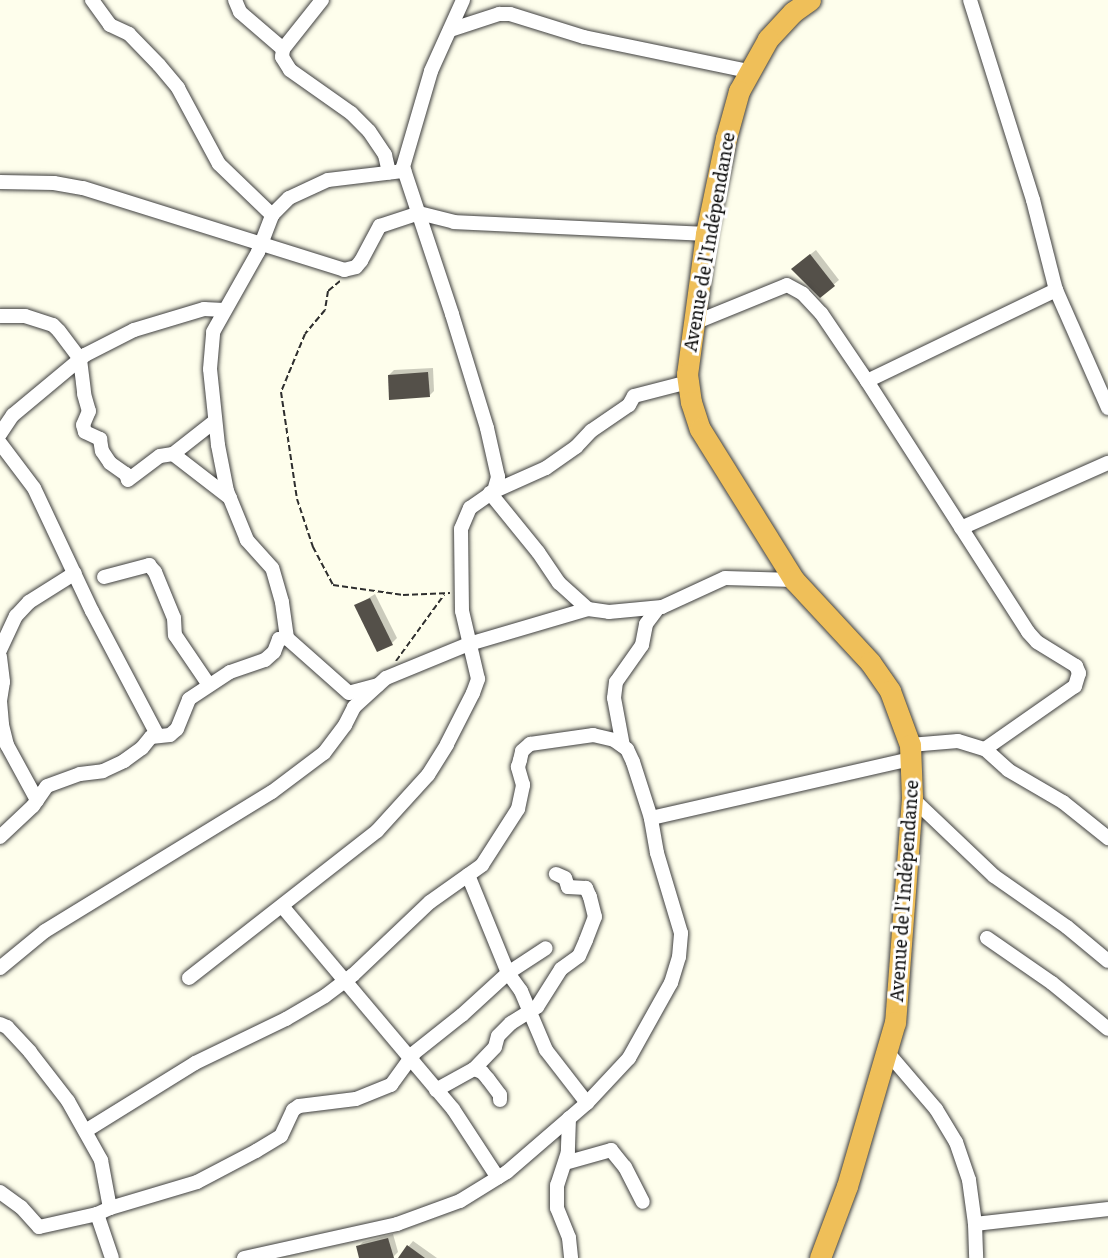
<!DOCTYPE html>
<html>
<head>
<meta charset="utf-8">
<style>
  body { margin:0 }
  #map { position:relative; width:1108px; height:1258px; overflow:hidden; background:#fefeec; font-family:Literata,serif }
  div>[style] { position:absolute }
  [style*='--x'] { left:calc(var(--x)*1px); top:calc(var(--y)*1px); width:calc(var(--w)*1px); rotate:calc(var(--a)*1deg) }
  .shadow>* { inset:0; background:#0003 }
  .building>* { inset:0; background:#545049 }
  .path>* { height:2px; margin-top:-1px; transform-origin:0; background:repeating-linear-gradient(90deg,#2e2e2e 0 6px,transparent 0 9px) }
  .roads { filter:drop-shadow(0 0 2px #3f3f3f) drop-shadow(0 0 2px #3f3f3f) }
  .minor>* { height:14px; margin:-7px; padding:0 7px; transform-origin:7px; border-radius:7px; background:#fff }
  .highway>* { height:21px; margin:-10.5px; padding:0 10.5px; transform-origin:10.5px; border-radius:10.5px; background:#efbf59 }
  span { translate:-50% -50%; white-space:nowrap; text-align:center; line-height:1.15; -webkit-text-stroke:6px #fff; paint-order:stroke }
  .street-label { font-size:18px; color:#0c0c0c }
</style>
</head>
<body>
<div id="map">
  <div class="shadow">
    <i style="clip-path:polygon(816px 250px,839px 280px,820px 296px,798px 264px)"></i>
    <i style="clip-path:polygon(433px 368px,434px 391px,429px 396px,389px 375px,394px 370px)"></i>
    <i style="clip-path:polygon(375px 594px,397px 638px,392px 643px,356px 606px)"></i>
    <i style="clip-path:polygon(393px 1234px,398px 1252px,393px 1257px,361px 1258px,358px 1247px,363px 1242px)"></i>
    <i style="clip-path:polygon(413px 1241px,437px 1258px,399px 1258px)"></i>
  </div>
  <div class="building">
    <i style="clip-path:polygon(810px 254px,835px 286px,820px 298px,791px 269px)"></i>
    <i style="clip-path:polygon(428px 372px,430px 397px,389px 400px,388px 375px)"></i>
    <i style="clip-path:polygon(370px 598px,393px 645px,377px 652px,354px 605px)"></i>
    <i style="clip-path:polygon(388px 1238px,394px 1258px,359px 1258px,356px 1246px)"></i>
    <i style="clip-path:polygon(407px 1245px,425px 1258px,398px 1258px)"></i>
  </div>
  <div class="path">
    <i style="--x:340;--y:281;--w:16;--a:140"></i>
    <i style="--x:328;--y:291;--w:19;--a:99"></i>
    <i style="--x:325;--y:310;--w:31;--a:130"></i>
    <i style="--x:305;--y:334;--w:63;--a:112.5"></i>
    <i style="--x:281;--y:392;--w:108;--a:81.5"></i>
    <i style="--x:297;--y:499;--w:51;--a:71.6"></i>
    <i style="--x:313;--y:547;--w:43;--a:62.2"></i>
    <i style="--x:333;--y:585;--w:71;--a:8.1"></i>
    <i style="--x:403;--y:595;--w:47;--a:-2.4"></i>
    <i style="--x:396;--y:661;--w:82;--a:-54"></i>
  </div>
  <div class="roads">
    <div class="minor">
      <i style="--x:92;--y:0;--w:31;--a:54"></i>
      <i style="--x:110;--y:25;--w:21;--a:25"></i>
      <i style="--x:129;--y:34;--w:43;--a:45.9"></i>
      <i style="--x:159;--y:65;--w:30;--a:50"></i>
      <i style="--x:178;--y:88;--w:86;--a:61.7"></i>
      <i style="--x:219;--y:164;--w:74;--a:43.9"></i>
      <i style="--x:235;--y:0;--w:13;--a:67"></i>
      <i style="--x:240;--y:12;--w:57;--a:40.7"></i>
      <i style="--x:322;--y:0;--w:63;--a:128.5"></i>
      <i style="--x:283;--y:49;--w:8;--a:97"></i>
      <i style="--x:282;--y:57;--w:15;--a:58"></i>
      <i style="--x:290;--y:70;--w:75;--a:35.2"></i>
      <i style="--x:351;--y:113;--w:25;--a:45"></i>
      <i style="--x:369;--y:131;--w:29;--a:56"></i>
      <i style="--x:385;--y:155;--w:18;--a:77"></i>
      <i style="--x:970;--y:0;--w:210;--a:72.5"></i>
      <i style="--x:1033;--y:200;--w:93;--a:75.7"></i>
      <i style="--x:1056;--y:290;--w:129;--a:66.2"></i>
      <i style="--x:450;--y:30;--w:52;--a:-18.1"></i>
      <i style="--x:499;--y:14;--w:11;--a:0"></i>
      <i style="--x:510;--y:14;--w:77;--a:17.3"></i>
      <i style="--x:584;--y:37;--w:167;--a:11.7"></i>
      <i style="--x:0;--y:182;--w:54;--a:1.1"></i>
      <i style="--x:54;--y:183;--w:29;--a:10"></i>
      <i style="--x:83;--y:188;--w:274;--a:17.4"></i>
      <i style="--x:344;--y:270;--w:12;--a:-14"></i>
      <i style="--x:356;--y:267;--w:8;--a:-50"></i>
      <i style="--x:361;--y:261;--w:40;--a:-62"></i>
      <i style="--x:380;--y:226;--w:41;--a:-18.4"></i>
      <i style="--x:419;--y:213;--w:36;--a:14"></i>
      <i style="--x:454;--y:222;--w:252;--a:2.7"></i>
      <i style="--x:0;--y:316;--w:25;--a:0"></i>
      <i style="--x:25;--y:316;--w:29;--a:18"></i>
      <i style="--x:53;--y:325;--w:8;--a:45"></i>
      <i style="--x:59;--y:331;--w:35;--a:53"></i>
      <i style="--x:80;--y:359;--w:35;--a:83"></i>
      <i style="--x:84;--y:394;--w:18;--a:74"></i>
      <i style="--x:89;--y:411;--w:15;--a:113"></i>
      <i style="--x:83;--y:425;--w:7;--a:74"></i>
      <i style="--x:85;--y:432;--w:17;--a:25"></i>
      <i style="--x:100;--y:439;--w:12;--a:81"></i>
      <i style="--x:102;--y:451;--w:14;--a:56"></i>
      <i style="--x:110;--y:463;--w:19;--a:35"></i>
      <i style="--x:126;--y:474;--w:6;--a:72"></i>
      <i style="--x:128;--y:480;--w:40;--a:-37"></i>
      <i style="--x:160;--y:456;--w:13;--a:-9"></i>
      <i style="--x:173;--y:454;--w:72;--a:37.7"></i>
      <i style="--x:694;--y:323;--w:100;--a:-22.2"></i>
      <i style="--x:787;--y:285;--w:18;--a:29"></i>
      <i style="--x:803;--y:294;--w:26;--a:47"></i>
      <i style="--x:821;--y:313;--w:82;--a:55.9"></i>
      <i style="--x:867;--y:381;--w:298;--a:57.3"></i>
      <i style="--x:1028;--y:632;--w:13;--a:48"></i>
      <i style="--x:1037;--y:642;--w:46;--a:31.6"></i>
      <i style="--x:1076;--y:666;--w:8;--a:67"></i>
      <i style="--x:1079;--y:673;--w:14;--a:107"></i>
      <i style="--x:1075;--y:686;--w:110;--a:145"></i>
      <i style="--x:867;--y:381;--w:210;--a:-25.7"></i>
      <i style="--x:0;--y:434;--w:23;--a:-56"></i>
      <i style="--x:13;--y:415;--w:94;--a:-39.8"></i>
      <i style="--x:85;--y:355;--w:55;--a:-27"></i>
      <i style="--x:134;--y:330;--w:73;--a:-16.7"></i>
      <i style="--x:204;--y:309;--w:20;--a:3"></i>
      <i style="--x:0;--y:443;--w:56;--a:52.9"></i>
      <i style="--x:34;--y:488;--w:136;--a:64.8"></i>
      <i style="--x:92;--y:611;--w:141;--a:62.2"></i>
      <i style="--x:173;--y:454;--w:53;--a:-38.2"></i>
      <i style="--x:961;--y:528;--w:161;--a:-23.9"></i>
      <i style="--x:104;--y:577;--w:47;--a:-14.9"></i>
      <i style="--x:149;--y:565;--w:9;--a:49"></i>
      <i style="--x:155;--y:572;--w:50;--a:67.6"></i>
      <i style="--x:174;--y:618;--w:17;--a:87"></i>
      <i style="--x:175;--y:635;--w:60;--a:55.8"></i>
      <i style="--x:588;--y:609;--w:39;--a:-138"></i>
      <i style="--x:559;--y:583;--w:37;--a:-124"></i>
      <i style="--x:538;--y:552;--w:76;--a:-129.1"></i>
      <i style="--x:490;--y:493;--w:61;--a:-24.1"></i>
      <i style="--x:546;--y:468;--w:37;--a:-35"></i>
      <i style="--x:576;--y:447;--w:22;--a:-47"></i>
      <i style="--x:591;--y:431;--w:46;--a:-34.4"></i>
      <i style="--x:629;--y:405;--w:10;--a:-61"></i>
      <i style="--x:634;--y:396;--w:56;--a:-14.5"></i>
      <i style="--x:0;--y:650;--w:38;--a:-65"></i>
      <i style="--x:16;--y:616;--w:19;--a:-47"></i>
      <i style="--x:29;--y:602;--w:54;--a:-32.2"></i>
      <i style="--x:0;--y:657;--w:25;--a:83"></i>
      <i style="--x:3;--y:682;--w:19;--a:99"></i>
      <i style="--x:0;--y:701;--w:24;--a:85"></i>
      <i style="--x:2;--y:725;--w:21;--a:76"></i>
      <i style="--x:7;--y:745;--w:63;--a:61.4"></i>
      <i style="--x:378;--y:685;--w:30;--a:165"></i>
      <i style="--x:349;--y:693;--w:83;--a:-138.4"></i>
      <i style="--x:287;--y:638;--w:36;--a:-98"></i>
      <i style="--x:282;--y:602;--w:35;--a:-106"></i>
      <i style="--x:272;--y:568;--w:38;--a:-132"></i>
      <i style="--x:247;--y:540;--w:53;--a:-112.2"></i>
      <i style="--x:227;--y:491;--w:47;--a:-101.1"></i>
      <i style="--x:218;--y:445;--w:76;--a:-96"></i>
      <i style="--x:210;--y:369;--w:37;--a:-85"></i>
      <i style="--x:213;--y:332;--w:92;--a:-60.6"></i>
      <i style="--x:258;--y:252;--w:40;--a:-69"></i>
      <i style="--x:272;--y:215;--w:24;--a:-45"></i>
      <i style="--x:289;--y:198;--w:43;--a:-24.8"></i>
      <i style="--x:328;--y:180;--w:77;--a:-6.8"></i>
      <i style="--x:910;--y:745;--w:48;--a:-4.8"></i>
      <i style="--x:958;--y:741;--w:28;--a:17"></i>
      <i style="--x:985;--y:749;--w:31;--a:42"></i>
      <i style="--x:1008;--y:770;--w:64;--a:30.2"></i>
      <i style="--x:1063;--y:802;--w:58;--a:38.7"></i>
      <i style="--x:623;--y:746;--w:49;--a:-100.6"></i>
      <i style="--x:614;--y:698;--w:16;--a:-83"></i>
      <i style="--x:616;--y:682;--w:45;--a:-54.9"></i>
      <i style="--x:642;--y:645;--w:21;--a:-79"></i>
      <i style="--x:646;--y:624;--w:20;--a:-53"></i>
      <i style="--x:912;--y:798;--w:113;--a:43.6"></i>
      <i style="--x:994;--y:876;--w:89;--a:34.9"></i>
      <i style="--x:1067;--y:927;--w:53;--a:39.7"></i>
      <i style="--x:0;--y:837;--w:45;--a:-43.2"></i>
      <i style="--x:33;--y:806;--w:24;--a:-55"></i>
      <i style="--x:47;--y:786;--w:35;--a:-20"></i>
      <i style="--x:80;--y:774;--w:23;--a:-7"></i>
      <i style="--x:103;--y:771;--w:23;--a:-25"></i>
      <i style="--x:124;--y:761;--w:22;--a:-36"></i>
      <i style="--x:142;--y:748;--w:14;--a:-51"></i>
      <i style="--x:151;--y:737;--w:19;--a:-6"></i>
      <i style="--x:170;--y:735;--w:9;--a:-41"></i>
      <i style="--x:177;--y:729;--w:32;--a:-68"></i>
      <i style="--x:189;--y:699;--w:49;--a:-33.4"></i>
      <i style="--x:230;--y:672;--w:37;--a:-19"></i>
      <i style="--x:265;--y:660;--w:12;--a:-42"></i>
      <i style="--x:274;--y:652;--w:14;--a:-69"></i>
      <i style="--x:279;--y:639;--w:8;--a:-7"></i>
      <i style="--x:468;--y:875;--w:106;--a:67.8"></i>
      <i style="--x:508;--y:973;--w:22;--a:54"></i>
      <i style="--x:521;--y:991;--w:64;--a:67"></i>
      <i style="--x:546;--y:1050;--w:67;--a:52.3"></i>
      <i style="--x:282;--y:906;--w:265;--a:49.9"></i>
      <i style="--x:453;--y:1109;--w:82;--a:56.9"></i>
      <i style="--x:987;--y:938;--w:79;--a:34.7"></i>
      <i style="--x:1052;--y:983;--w:72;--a:39.4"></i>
      <i style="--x:0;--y:968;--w:58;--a:-39.4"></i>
      <i style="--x:45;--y:931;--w:266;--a:-31.5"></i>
      <i style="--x:272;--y:792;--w:65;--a:-36.9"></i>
      <i style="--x:324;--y:753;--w:35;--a:-53"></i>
      <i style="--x:345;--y:725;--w:20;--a:-63"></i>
      <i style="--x:354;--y:707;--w:43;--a:-42.2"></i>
      <i style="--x:386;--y:678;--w:90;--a:-22.3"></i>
      <i style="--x:469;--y:644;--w:124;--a:-16.4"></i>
      <i style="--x:588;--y:609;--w:21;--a:8"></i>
      <i style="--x:609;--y:612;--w:53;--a:-5.4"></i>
      <i style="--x:662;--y:607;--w:69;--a:-24.7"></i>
      <i style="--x:725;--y:578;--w:69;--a:1.7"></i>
      <i style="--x:189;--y:978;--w:239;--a:-38"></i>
      <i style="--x:377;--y:831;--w:76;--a:-47.7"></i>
      <i style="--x:428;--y:775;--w:36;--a:-58"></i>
      <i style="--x:447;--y:744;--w:57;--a:-63"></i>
      <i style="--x:473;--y:693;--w:15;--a:-70"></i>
      <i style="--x:478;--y:679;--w:70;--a:-103.2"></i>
      <i style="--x:462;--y:611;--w:82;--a:-90.7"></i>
      <i style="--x:461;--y:529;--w:23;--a:-67"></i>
      <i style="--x:470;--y:508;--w:29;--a:-35"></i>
      <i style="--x:494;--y:491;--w:15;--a:-74"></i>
      <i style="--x:498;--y:477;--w:50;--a:-102.7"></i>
      <i style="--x:487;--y:428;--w:119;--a:-107.1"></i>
      <i style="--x:452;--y:314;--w:155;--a:-108.4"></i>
      <i style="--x:403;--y:167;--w:100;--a:-73.7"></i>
      <i style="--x:431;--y:71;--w:78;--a:-65.7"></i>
      <i style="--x:0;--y:1024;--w:8;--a:23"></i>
      <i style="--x:7;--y:1027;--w:34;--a:47"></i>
      <i style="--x:30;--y:1052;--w:62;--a:52.2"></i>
      <i style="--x:68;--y:1101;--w:68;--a:60.8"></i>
      <i style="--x:101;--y:1160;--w:49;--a:79.4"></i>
      <i style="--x:110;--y:1208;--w:14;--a:155"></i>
      <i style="--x:97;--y:1214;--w:46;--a:71.2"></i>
      <i style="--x:888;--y:1053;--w:74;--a:49.4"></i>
      <i style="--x:936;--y:1109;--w:39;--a:59"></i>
      <i style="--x:956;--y:1142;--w:40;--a:71.1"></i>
      <i style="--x:969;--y:1180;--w:44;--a:82.2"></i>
      <i style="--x:975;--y:1224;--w:34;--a:88"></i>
      <i style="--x:474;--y:1069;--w:30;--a:-46"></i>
      <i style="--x:495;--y:1047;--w:11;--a:-75"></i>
      <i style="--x:498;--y:1036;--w:18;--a:-45"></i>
      <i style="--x:511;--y:1023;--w:31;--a:-32"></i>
      <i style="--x:537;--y:1007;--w:45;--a:-57.7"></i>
      <i style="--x:561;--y:969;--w:22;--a:-36"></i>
      <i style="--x:579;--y:956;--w:17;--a:-66"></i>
      <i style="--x:586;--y:940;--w:25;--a:-69"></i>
      <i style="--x:595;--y:917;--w:21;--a:-104"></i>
      <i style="--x:590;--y:897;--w:10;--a:-114"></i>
      <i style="--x:586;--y:888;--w:18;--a:-177"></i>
      <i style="--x:568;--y:887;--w:9;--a:-108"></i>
      <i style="--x:565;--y:878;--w:10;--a:-156"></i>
      <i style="--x:436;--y:1090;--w:43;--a:-28.9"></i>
      <i style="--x:474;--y:1069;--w:9;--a:21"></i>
      <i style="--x:482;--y:1072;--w:9;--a:49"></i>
      <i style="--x:488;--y:1079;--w:20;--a:53"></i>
      <i style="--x:500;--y:1095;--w:5;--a:90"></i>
      <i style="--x:569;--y:1118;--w:34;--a:92"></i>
      <i style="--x:568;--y:1152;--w:35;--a:108"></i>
      <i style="--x:557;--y:1185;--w:23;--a:90"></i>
      <i style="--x:557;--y:1208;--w:32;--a:68"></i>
      <i style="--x:569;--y:1238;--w:20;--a:84"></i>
      <i style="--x:87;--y:1130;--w:127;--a:-31.8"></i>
      <i style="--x:195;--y:1063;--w:101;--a:-25.8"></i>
      <i style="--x:286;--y:1019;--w:45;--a:-30.5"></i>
      <i style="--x:325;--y:996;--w:35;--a:-37"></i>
      <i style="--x:353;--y:975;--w:106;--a:-43.5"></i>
      <i style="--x:430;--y:902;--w:64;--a:-35.4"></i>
      <i style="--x:482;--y:865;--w:67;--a:-57.3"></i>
      <i style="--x:518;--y:809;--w:25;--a:-78"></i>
      <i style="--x:523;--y:785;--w:19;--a:-106"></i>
      <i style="--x:518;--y:767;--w:7;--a:-74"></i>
      <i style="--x:520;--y:760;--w:9;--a:-77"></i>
      <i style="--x:522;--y:751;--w:11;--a:-41"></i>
      <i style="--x:530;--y:744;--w:64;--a:-8.1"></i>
      <i style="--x:593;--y:735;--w:22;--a:13"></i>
      <i style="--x:614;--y:740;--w:16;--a:35"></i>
      <i style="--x:627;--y:749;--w:14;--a:65"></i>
      <i style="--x:633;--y:762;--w:59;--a:72.2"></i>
      <i style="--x:565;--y:1163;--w:48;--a:-15.8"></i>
      <i style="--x:611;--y:1150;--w:22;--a:51"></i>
      <i style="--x:625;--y:1167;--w:39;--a:63"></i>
      <i style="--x:0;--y:1192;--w:26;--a:36"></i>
      <i style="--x:21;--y:1207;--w:27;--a:48"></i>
      <i style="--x:39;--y:1227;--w:59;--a:-12.6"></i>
      <i style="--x:110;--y:1208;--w:91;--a:-16.6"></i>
      <i style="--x:197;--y:1182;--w:67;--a:-27.7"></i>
      <i style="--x:256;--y:1151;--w:29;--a:-31"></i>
      <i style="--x:281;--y:1136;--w:29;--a:-65"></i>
      <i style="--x:293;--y:1110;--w:7;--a:-34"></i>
      <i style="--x:299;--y:1106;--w:57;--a:-7"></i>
      <i style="--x:356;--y:1099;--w:38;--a:-22"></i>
      <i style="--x:391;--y:1085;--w:39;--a:-54"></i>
      <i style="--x:414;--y:1053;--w:61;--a:-38.4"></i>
      <i style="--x:462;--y:1015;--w:62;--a:-42.4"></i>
      <i style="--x:508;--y:973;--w:45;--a:-33.3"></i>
      <i style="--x:975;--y:1224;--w:134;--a:-6.4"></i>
      <i style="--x:244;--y:1258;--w:157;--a:-12.5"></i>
      <i style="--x:397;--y:1224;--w:67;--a:-20.1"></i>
      <i style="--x:460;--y:1201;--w:55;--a:-31.7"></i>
      <i style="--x:507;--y:1172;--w:106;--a:-40.8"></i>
      <i style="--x:587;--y:1103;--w:62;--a:-47"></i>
      <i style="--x:629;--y:1058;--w:86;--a:-60.8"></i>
      <i style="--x:671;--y:983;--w:27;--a:-73"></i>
      <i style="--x:679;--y:957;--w:24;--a:-85"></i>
      <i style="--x:681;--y:933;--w:84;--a:-106.7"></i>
      <i style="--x:657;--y:853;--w:36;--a:-100"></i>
      <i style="--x:651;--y:818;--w:267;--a:-12.8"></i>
    </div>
    <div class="highway">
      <i style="--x:810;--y:0;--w:21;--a:145"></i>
      <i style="--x:793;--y:12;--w:37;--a:133"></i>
      <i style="--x:768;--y:39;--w:60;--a:119.1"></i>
      <i style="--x:739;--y:91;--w:49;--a:105.5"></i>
      <i style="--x:726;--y:138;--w:98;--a:101.8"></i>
      <i style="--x:706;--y:234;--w:141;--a:97.7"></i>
      <i style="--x:687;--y:374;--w:28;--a:82"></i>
      <i style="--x:691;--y:402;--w:28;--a:72"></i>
      <i style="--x:700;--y:429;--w:178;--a:58.1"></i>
      <i style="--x:794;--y:580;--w:112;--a:47.2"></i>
      <i style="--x:870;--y:662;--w:35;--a:55"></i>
      <i style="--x:890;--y:691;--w:58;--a:69.7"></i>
      <i style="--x:910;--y:745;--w:53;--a:87.8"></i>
      <i style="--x:912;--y:798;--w:225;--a:94.3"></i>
      <i style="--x:895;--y:1022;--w:171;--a:106.3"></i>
      <i style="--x:847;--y:1186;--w:77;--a:110.6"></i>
    </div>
  </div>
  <div class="street-label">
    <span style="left:709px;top:242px;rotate:-80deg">Avenue de l'Indépendance</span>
    <span style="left:904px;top:891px;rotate:-86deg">Avenue de l'Indépendance</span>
  </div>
</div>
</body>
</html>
